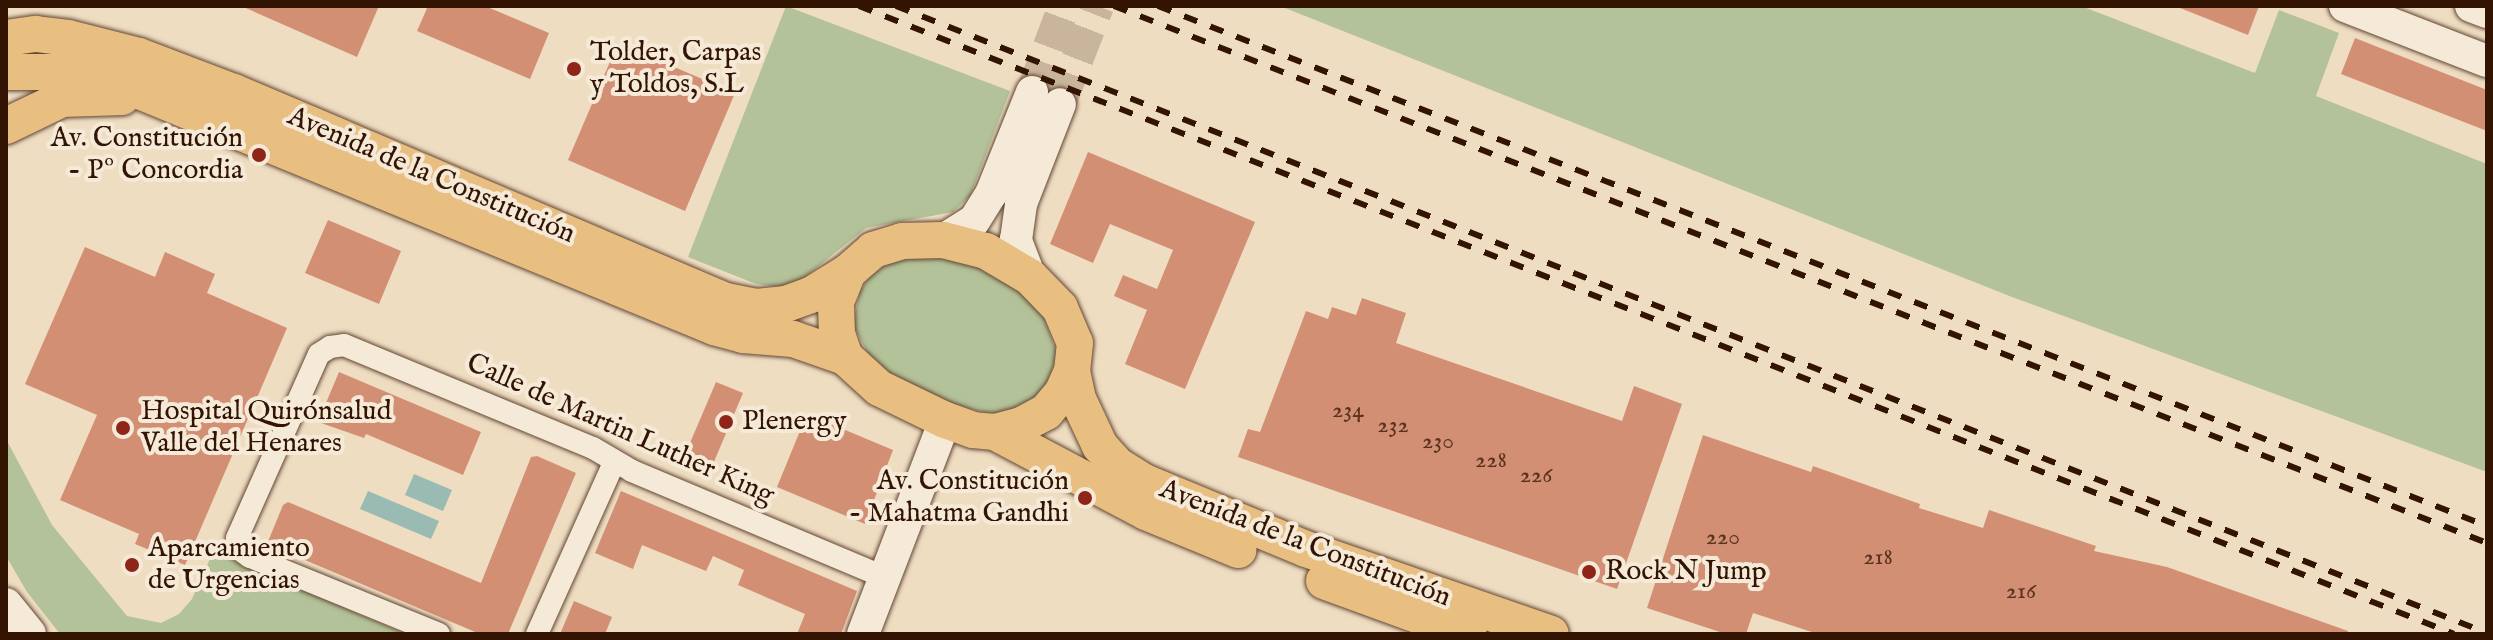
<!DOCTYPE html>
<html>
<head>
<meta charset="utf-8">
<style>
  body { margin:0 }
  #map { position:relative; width:2493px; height:640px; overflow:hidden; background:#efddc2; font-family:"IM FELL English",serif }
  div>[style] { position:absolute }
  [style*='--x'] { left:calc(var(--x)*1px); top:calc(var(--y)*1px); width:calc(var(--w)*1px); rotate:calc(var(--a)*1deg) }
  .green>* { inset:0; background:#b3c298 }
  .water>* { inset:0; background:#9abbb4 }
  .building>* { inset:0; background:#d38f74 }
  .secondary-tunnel>* { height:32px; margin-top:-16px; transform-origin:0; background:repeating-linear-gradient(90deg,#c9b59c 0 32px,transparent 0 48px) }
  .roads { filter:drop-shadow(0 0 2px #624633) drop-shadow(0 0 2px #624633) }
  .street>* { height:22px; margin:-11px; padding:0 11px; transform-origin:11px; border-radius:11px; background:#f5e9d7 }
  .secondary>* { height:32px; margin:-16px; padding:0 16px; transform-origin:16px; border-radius:16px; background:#f5e9d7 }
  .primary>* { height:36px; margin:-18px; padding:0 18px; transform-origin:18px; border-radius:18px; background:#e8be81 }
  .rail>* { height:6px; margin-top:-3px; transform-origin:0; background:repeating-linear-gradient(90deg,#331403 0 14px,transparent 0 28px) }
  .dots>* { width:22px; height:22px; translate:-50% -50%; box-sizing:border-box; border:4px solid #f5e9d7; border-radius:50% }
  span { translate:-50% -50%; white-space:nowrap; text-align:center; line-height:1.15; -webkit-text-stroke:8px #f5e9d7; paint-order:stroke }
  .number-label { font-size:24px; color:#5b331f }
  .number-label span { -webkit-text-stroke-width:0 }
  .poi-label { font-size:28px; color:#331403 }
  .left { translate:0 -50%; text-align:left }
  .right { translate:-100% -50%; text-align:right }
  .street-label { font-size:28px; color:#331403 }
  .frame { position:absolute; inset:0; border:8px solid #331403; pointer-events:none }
</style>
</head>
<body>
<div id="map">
  <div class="green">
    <i style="clip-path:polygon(786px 6px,1010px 91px,970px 196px,953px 212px,866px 228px,796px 284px,778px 287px,756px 284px,688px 257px)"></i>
    <i style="clip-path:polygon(1280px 6px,2081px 6px,2255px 73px,2279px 10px,2308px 21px,2339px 33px,2316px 96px,2487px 164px,2487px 472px,2012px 297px)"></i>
    <i style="clip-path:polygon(915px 257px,950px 259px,984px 269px,1030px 298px,1043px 314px,1057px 354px,1051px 375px,1040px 394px,1006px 413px,986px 413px,941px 401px,897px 379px,871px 360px,853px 324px,860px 291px,870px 276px,887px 264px)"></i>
    <i style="clip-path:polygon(6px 439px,52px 525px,127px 616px,161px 623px,179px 614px,192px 599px,213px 552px,406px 634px,60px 634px,27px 592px,6px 556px)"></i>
  </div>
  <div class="water">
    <i style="clip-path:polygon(414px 474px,452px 490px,443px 511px,405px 495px)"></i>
    <i style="clip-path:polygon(368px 491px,439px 521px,431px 539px,360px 509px)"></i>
  </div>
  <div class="building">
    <i style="clip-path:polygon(241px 6px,379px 6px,357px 57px)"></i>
    <i style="clip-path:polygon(428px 6px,485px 6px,549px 33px,530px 79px,417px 31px)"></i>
    <i style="clip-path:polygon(2175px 6px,2259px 6px,2248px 35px)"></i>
    <i style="clip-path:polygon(2355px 38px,2487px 90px,2487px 131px,2341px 74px)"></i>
    <i style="clip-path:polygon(618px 43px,735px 93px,685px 211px,568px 160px)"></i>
    <i style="clip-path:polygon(1088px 152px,1255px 222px,1185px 389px,1125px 364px,1147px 310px,1114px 296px,1123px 275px,1157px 289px,1173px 250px,1110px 224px,1093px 263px,1050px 244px)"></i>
    <i style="clip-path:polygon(328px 220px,401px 251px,379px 304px,305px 273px)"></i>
    <i style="clip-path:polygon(85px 247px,155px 277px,165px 252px,215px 274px,207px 293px,287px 328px,185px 565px,135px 544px,139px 534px,60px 500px,97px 415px,25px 384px)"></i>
    <i style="clip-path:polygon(1362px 298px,1406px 313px,1396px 343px,1622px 421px,1634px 386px,1682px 404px,1617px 589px,1238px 457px,1248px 429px,1260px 432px,1306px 311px,1328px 319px,1332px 307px,1356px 315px)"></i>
    <i style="clip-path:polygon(339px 372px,481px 432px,463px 475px,366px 434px,364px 438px,318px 422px)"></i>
    <i style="clip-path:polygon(716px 382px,743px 393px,708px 476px,681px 464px)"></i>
    <i style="clip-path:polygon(807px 414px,893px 450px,865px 524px,777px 487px)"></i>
    <i style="clip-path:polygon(1703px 435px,1811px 472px,1813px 466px,1920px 504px,1919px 508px,1983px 528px,1989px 510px,2096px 546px,2094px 551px,2167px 567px,2348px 631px,2347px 634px,1818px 634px,1753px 613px,1746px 634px,1726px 634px,1647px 608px)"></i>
    <i style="clip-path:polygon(537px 456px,576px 473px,508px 634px,480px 634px,267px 544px,283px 505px,288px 502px,481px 583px,531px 457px)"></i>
    <i style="clip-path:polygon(621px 491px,857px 591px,841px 634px,797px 634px,805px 614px,738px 585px,744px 570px,713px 556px,706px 571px,642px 545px,633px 569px,595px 553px)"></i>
    <i style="clip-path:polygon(574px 601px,612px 617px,605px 634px,560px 634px)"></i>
  </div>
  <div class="secondary-tunnel">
    <i style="--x:1032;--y:92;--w:92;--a:-69.6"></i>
    <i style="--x:1060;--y:104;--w:105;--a:-68.8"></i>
  </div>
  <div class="roads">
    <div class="street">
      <i style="--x:439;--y:634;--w:204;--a:-157.8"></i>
      <i style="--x:250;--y:557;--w:14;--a:-144"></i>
      <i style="--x:239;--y:549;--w:11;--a:-100"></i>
      <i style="--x:237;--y:538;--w:201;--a:-66"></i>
      <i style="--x:319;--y:354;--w:13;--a:-32"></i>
      <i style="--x:330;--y:347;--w:14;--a:-8"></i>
      <i style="--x:344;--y:345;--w:269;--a:22.5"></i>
      <i style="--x:593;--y:448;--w:45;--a:30.5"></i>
      <i style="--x:632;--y:471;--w:273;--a:22.8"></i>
      <i style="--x:537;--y:634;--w:188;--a:-65.8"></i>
    </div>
    <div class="secondary">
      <i style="--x:2345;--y:6;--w:152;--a:21.2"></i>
      <i style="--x:2471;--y:6;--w:17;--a:21"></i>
      <i style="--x:943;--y:240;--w:36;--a:-32"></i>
      <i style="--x:974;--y:221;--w:32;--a:-58"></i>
      <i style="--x:991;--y:194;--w:110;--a:-68.1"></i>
      <i style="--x:1030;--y:277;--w:40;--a:-111"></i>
      <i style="--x:1016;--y:240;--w:36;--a:-82"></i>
      <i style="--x:1021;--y:204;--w:107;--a:-68.7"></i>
      <i style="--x:6;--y:604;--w:38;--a:51"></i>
      <i style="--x:863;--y:634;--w:229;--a:-69"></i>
    </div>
    <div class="primary">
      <i style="--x:6;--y:38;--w:30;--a:-8"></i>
      <i style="--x:36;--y:34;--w:32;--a:7"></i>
      <i style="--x:68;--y:38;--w:73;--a:14.2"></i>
      <i style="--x:139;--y:56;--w:102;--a:20.8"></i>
      <i style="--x:234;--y:92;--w:535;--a:23.02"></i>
      <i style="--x:726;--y:301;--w:32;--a:11"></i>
      <i style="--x:757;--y:307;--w:29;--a:-6"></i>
      <i style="--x:786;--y:304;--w:27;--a:-20"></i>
      <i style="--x:811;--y:295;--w:44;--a:-31.9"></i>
      <i style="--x:6;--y:72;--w:72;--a:0"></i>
      <i style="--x:78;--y:72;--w:43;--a:14.7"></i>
      <i style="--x:120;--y:83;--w:642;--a:22.33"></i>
      <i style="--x:714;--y:327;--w:30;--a:15"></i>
      <i style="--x:743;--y:335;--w:50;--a:4.6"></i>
      <i style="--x:793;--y:339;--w:55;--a:19.1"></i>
      <i style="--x:6;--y:126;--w:62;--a:-25.7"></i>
      <i style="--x:62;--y:99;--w:60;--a:-1.9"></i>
      <i style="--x:943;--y:240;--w:44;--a:14.3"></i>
      <i style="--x:986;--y:251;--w:51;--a:30.6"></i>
      <i style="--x:1030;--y:277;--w:43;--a:45.9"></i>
      <i style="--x:1060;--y:308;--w:38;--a:67"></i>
      <i style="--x:1075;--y:343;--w:28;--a:96"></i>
      <i style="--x:1072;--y:371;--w:24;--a:114"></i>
      <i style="--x:1062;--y:393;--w:25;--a:130"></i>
      <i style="--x:1046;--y:412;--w:27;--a:152"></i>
      <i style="--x:1022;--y:425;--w:28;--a:165"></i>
      <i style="--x:995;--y:432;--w:22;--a:-175"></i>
      <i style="--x:973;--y:430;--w:30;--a:-160"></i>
      <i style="--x:945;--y:420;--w:73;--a:-154.1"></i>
      <i style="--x:879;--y:388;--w:46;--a:-137.6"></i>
      <i style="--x:845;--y:357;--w:24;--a:-109"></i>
      <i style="--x:837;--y:334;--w:32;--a:-92"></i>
      <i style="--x:836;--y:302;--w:32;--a:-68"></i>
      <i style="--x:848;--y:272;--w:33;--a:-41"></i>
      <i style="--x:873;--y:250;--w:30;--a:-17"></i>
      <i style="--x:902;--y:241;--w:41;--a:-1.4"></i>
      <i style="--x:1072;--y:371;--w:29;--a:78"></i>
      <i style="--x:1078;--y:399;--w:52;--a:64.9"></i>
      <i style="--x:1100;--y:446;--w:25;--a:48"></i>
      <i style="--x:1117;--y:465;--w:32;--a:32"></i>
      <i style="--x:1144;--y:482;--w:175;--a:22.5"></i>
      <i style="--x:1306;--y:549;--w:259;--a:19.1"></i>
      <i style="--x:995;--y:432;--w:171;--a:27.9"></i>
      <i style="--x:1146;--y:512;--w:100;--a:22.4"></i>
      <i style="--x:1324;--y:581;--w:154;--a:20.1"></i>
    </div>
  </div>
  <div class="rail">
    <i style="--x:859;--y:6;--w:1714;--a:21.49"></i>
    <i style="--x:896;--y:6;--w:1710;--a:21.51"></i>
    <i style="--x:1114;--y:6;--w:1474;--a:21.36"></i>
    <i style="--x:1158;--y:6;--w:1427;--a:21.37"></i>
  </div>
  <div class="dots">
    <i style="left:574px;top:69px;background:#8f2418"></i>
    <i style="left:259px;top:155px;background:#8f2418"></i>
    <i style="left:726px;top:422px;background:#8f2418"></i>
    <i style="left:123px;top:428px;background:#8f2418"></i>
    <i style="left:1085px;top:498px;background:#8f2418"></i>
    <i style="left:132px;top:565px;background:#8f2418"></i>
    <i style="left:1589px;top:572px;background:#8f2418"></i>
  </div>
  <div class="number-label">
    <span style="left:1348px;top:411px">234</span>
    <span style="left:1393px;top:426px">232</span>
    <span style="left:1438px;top:442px">230</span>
    <span style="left:1491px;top:461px">228</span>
    <span style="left:1536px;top:476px">226</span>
    <span style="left:1723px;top:538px">220</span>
    <span style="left:1878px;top:558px">218</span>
    <span style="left:2021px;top:592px">216</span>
  </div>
  <div class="poi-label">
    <span class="left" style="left:590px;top:69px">Tolder, Carpas<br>y Toldos, S.L</span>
    <span class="right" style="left:243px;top:155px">Av. Constitución<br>- Pº Concordia</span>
    <span class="left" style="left:141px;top:428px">Hospital Quirónsalud<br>Valle del Henares</span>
    <span class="left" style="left:742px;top:422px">Plenergy</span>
    <span class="right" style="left:1069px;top:498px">Av. Constitución<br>- Mahatma Gandhi</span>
    <span class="left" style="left:148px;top:565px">Aparcamiento<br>de Urgencias</span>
    <span class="left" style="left:1605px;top:572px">Rock N Jump</span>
  </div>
  <div class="street-label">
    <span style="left:431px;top:176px;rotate:23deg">Avenida de la Constitución</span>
    <span style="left:620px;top:430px;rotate:24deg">Calle de Martin Luther King</span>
    <span style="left:1305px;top:544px;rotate:21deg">Avenida de la Constitución</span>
  </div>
  <div class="frame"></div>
</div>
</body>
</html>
